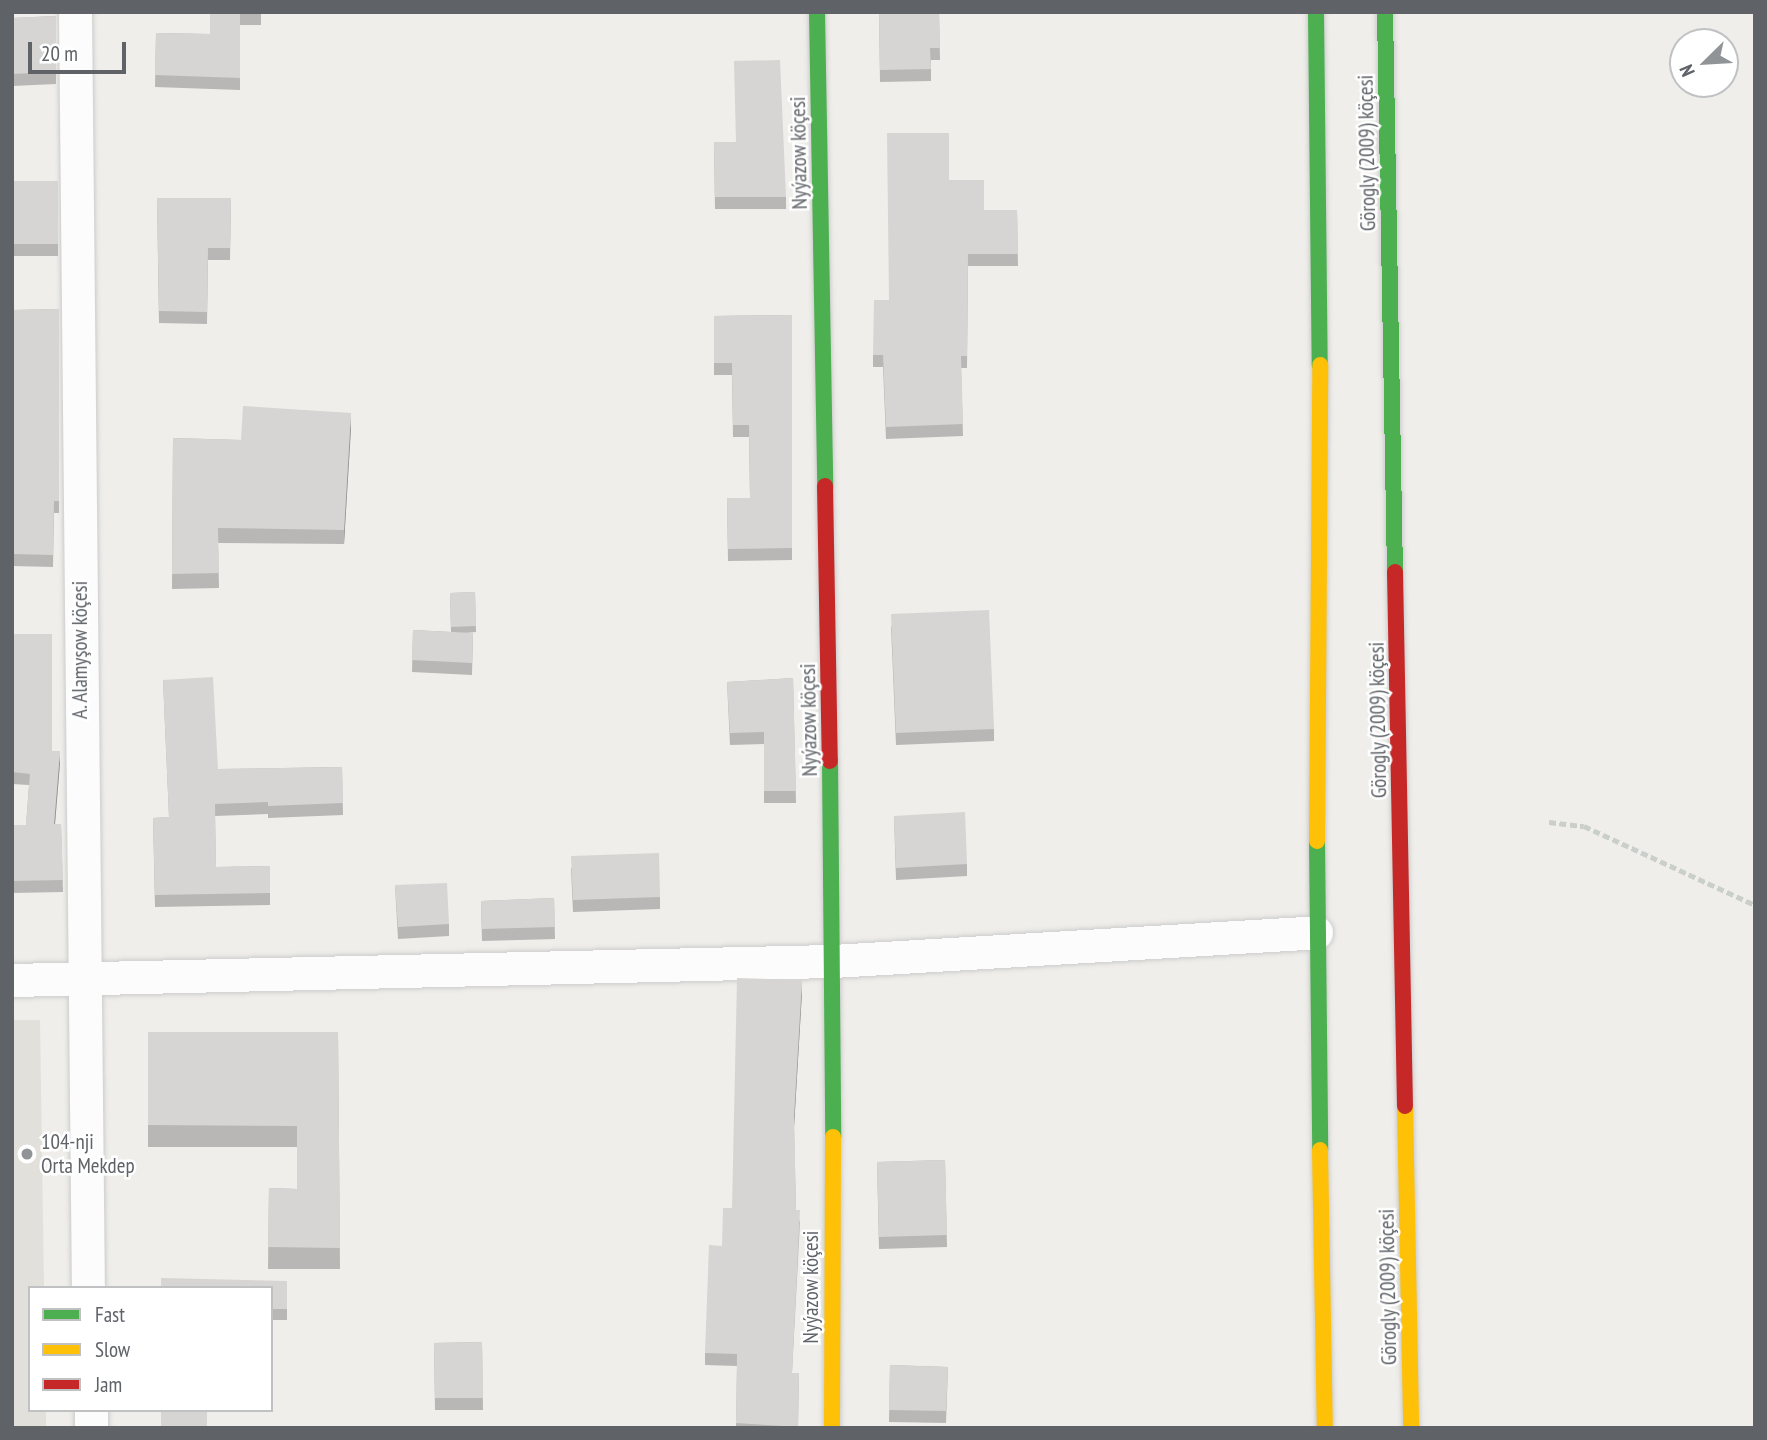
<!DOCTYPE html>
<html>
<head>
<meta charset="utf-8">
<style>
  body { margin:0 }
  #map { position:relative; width:1767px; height:1440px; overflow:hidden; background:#efeeea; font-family:"PT Sans Narrow",sans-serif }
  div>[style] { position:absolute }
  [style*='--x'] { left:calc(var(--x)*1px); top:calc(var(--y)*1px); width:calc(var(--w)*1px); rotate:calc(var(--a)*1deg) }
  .education>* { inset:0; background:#e2e0da }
  .path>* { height:4.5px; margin-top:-2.25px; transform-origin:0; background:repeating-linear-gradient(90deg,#cacfcc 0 7px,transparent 0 10.5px) }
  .roads { filter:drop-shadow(0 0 2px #cbcccc) drop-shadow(0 0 2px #cbcccc) }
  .street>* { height:33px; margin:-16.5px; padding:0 16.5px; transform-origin:16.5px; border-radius:16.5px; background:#fdfcfc }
  .fast>* { height:16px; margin:-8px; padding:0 8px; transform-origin:8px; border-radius:8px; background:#4caf50 }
  .slow>* { height:16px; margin:-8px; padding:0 8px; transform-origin:8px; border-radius:8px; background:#ffc107 }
  .jam>* { height:16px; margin:-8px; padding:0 8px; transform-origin:8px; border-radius:8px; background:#c62828 }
  .wall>* { inset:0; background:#b8b7b5 }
  .shaded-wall>* { inset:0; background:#969594 }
  .building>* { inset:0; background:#d6d5d3 }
  .dots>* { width:19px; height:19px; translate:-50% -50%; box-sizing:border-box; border:4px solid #fff; border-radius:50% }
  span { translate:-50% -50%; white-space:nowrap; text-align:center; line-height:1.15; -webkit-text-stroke:5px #fff; paint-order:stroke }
  .street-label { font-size:21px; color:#5f6368 }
  .poi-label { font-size:21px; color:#5f6368 }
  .left { translate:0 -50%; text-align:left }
  .frame { position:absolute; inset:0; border:14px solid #5f6368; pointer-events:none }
  .legend { position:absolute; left:28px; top:1286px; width:245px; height:126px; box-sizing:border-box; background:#fff; border:2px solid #bfc1c3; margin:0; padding:9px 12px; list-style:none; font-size:21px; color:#5f6368 }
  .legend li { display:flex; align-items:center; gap:14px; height:35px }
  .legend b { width:35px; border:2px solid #bfc1c3 }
  .north { position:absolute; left:1669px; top:28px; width:70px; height:70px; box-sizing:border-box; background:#fff; border:2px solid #bfc1c3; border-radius:50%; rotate:246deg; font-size:19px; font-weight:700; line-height:28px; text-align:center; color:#5f6368 }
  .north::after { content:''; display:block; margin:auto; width:24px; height:32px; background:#919496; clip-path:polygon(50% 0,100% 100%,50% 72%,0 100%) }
  .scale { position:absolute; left:28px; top:42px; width:98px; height:32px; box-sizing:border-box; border:4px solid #5f6368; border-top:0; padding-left:9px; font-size:21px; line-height:24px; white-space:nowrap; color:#5f6368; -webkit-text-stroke:5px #fff; paint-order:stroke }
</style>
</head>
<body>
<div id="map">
  <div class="education">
    <i style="clip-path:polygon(12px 1020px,40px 1020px,44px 1288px,30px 1288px,30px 1410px,46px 1410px,46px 1428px,12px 1428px)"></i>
  </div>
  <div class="path">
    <i style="--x:1549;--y:822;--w:35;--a:7"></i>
    <i style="--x:1584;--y:826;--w:188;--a:24.8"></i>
  </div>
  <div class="roads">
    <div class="street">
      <i style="--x:75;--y:12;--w:1276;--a:89.42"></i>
      <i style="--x:12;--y:980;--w:821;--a:-1.33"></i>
      <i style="--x:833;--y:961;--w:484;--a:-3.4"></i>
      <i style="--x:91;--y:1410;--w:18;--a:90"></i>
    </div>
    <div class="fast">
      <i style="--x:817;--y:12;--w:474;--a:89"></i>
      <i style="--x:1316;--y:12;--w:353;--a:89.4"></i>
      <i style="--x:1385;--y:12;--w:560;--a:88.98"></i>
      <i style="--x:830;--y:761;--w:376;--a:89.5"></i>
      <i style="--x:1317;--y:841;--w:309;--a:89.4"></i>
    </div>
    <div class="slow">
      <i style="--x:1317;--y:841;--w:476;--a:-89.6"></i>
      <i style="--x:1405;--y:1106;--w:322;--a:88.9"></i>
      <i style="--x:1320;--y:1150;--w:278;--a:89"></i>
      <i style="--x:832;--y:1428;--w:291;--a:-89.8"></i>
    </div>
    <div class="jam">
      <i style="--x:825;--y:486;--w:275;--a:89"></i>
      <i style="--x:1395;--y:572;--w:534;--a:88.93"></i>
    </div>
  </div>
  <div class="wall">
    <i style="clip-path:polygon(210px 12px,261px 12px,261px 25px,240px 25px,240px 90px,155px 87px,156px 33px,210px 34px)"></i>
    <i style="clip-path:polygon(879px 12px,939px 12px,940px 60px,931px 60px,931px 81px,880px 82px)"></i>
    <i style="clip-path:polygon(56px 16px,56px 84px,12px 86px,12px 18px)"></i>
    <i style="clip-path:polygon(714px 142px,786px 197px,786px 209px,715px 209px)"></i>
    <i style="clip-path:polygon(949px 180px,984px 210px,1017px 210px,1018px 266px,968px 266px,967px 368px,961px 368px,963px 436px,886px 439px,883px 367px,873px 367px,873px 355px,889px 300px)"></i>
    <i style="clip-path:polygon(12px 181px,58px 181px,58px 256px,12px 256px)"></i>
    <i style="clip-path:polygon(157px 198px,231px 198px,230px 260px,208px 260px,207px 324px,159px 323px)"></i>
    <i style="clip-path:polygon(59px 309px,59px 513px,54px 513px,53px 567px,12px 566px,12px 310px)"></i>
    <i style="clip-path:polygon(792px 315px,792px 560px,728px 561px,727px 498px,750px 498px,749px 437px,733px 437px,732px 375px,714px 375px,714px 316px)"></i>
    <i style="clip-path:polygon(351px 428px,344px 544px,218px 543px,219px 588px,172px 589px,173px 438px,241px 440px)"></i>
    <i style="clip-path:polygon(475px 592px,476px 632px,466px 633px,473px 633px,472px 675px,412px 672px,413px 630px,451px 632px,450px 593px)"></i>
    <i style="clip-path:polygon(891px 626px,994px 729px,994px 741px,896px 745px)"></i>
    <i style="clip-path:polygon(12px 634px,52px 751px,60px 763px,55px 824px,61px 824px,63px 892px,12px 893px,12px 825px,26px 825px,29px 785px,12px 784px)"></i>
    <i style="clip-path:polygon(793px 678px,796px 803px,764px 803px,764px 744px,730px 745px,727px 682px)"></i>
    <i style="clip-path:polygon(163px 680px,218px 769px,342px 767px,343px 815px,268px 818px,268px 814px,215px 816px,216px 867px,270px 866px,270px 905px,155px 907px,153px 818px,169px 817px)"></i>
    <i style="clip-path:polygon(894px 816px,967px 864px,967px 876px,896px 880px)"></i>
    <i style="clip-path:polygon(571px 868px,660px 897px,660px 909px,573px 912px)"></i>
    <i style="clip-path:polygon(395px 885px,449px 924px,449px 936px,398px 939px)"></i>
    <i style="clip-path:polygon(554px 898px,555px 939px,482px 941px,481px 901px)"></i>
    <i style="clip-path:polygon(802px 992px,794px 1126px,796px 1210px,800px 1222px,792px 1373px,799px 1373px,798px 1428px,736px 1428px,737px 1366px,705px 1365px,705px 1353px,722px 1246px,732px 1208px)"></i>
    <i style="clip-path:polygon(148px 1032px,338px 1032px,340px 1269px,268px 1269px,269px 1188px,297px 1189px,297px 1147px,148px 1147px)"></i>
    <i style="clip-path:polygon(945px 1160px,947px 1247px,879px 1249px,877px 1162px)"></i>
    <i style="clip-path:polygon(287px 1281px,287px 1320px,271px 1320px,271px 1288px)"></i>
    <i style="clip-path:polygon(482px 1342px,483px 1410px,435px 1410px,434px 1343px)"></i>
    <i style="clip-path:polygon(890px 1365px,948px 1367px,946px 1423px,889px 1422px)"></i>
  </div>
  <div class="shaded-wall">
    <i style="clip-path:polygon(351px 413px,351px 428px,344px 544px,344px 530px)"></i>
    <i style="clip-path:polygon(60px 751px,60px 763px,54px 836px,54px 824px)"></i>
    <i style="clip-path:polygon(802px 980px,802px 992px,794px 1128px,794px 1116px)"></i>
  </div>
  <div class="building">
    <i style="clip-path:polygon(210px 12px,261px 12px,240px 13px,240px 78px,155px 75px,156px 33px,210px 34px)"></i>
    <i style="clip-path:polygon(879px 12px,939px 12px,940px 48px,930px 48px,931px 69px,880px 70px)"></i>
    <i style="clip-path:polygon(56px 16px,56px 72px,12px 74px,12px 18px)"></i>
    <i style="clip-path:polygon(780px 60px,786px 197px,715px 197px,714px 142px,736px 142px,734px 61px)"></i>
    <i style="clip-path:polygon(887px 133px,949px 133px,949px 180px,984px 180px,984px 210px,1017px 210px,1018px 254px,968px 254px,967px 356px,961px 356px,963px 424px,886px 427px,883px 355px,873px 355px,874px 300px,889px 300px)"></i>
    <i style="clip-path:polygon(12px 181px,58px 181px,58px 244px,12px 244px)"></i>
    <i style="clip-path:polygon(157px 198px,231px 198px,230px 248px,208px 248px,207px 312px,159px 311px)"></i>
    <i style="clip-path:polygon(59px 309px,59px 501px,54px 501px,53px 555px,12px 554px,12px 310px)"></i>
    <i style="clip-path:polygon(792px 315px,792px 548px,728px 549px,727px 498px,750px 498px,749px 425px,733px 425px,732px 363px,714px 363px,714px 316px)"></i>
    <i style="clip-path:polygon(243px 406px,351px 413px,344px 530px,218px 528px,219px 573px,172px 574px,173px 438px,241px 440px)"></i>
    <i style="clip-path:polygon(475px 592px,476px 626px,451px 627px,450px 593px)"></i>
    <i style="clip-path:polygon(989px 610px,994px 729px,896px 733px,891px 614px)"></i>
    <i style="clip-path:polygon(413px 630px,473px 633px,472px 663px,412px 660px)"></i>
    <i style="clip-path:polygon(12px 634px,52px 634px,52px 751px,60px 751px,54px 824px,61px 824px,63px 880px,12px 881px,12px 825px,26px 825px,30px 774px,12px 772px)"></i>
    <i style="clip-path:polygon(213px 677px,218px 769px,342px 767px,343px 803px,268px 806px,268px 802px,215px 804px,216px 867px,270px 866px,270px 893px,155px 895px,153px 818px,169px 817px,163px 680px)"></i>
    <i style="clip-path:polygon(793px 678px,796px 791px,764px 791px,764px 732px,730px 733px,727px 682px)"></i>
    <i style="clip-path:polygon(965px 812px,967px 864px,896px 868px,894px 816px)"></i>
    <i style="clip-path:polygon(659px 853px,660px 897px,573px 900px,571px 856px)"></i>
    <i style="clip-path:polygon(447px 883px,449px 924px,398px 927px,395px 885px)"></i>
    <i style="clip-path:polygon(554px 898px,555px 927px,482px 929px,481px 901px)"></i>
    <i style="clip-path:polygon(737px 978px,802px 980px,794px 1116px,796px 1210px,800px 1210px,792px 1373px,799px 1373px,798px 1427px,736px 1423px,737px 1354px,705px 1353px,709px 1245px,722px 1246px,723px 1208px,732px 1208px)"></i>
    <i style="clip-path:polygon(148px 1032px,338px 1032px,340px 1248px,268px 1247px,269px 1188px,297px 1189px,297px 1126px,148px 1125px)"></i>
    <i style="clip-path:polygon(945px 1160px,947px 1235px,879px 1237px,877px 1162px)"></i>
    <i style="clip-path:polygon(161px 1278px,287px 1281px,287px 1309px,271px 1309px,271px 1288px,161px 1288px)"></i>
    <i style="clip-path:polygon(482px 1342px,483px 1398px,435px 1398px,434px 1343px)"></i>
    <i style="clip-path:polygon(890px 1365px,948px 1367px,946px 1411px,889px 1410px)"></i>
    <i style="clip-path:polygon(161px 1410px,207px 1410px,207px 1428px,161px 1428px)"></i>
  </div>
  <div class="dots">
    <i style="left:27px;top:1154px;background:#919496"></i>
  </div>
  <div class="street-label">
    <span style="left:799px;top:153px;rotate:-91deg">Nyýazow köçesi</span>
    <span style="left:1367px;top:153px;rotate:-91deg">Görogly (2009) köçesi</span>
    <span style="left:80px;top:650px;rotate:-90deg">A. Alamyşow köçesi</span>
    <span style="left:809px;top:720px;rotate:-91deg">Nyýazow köçesi</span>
    <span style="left:1378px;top:720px;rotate:-91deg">Görogly (2009) köçesi</span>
    <span style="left:811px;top:1287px;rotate:-90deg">Nyýazow köçesi</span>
    <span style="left:1388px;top:1287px;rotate:-91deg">Görogly (2009) köçesi</span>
  </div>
  <div class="poi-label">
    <span class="left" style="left:41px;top:1154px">104-nji<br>Orta Mekdep</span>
  </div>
  <div class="frame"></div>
  <ul class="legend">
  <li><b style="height:9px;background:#4caf50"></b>Fast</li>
  <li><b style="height:9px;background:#ffc107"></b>Slow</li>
  <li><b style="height:9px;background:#c62828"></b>Jam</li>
  </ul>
  <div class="north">N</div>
  <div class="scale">20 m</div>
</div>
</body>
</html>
